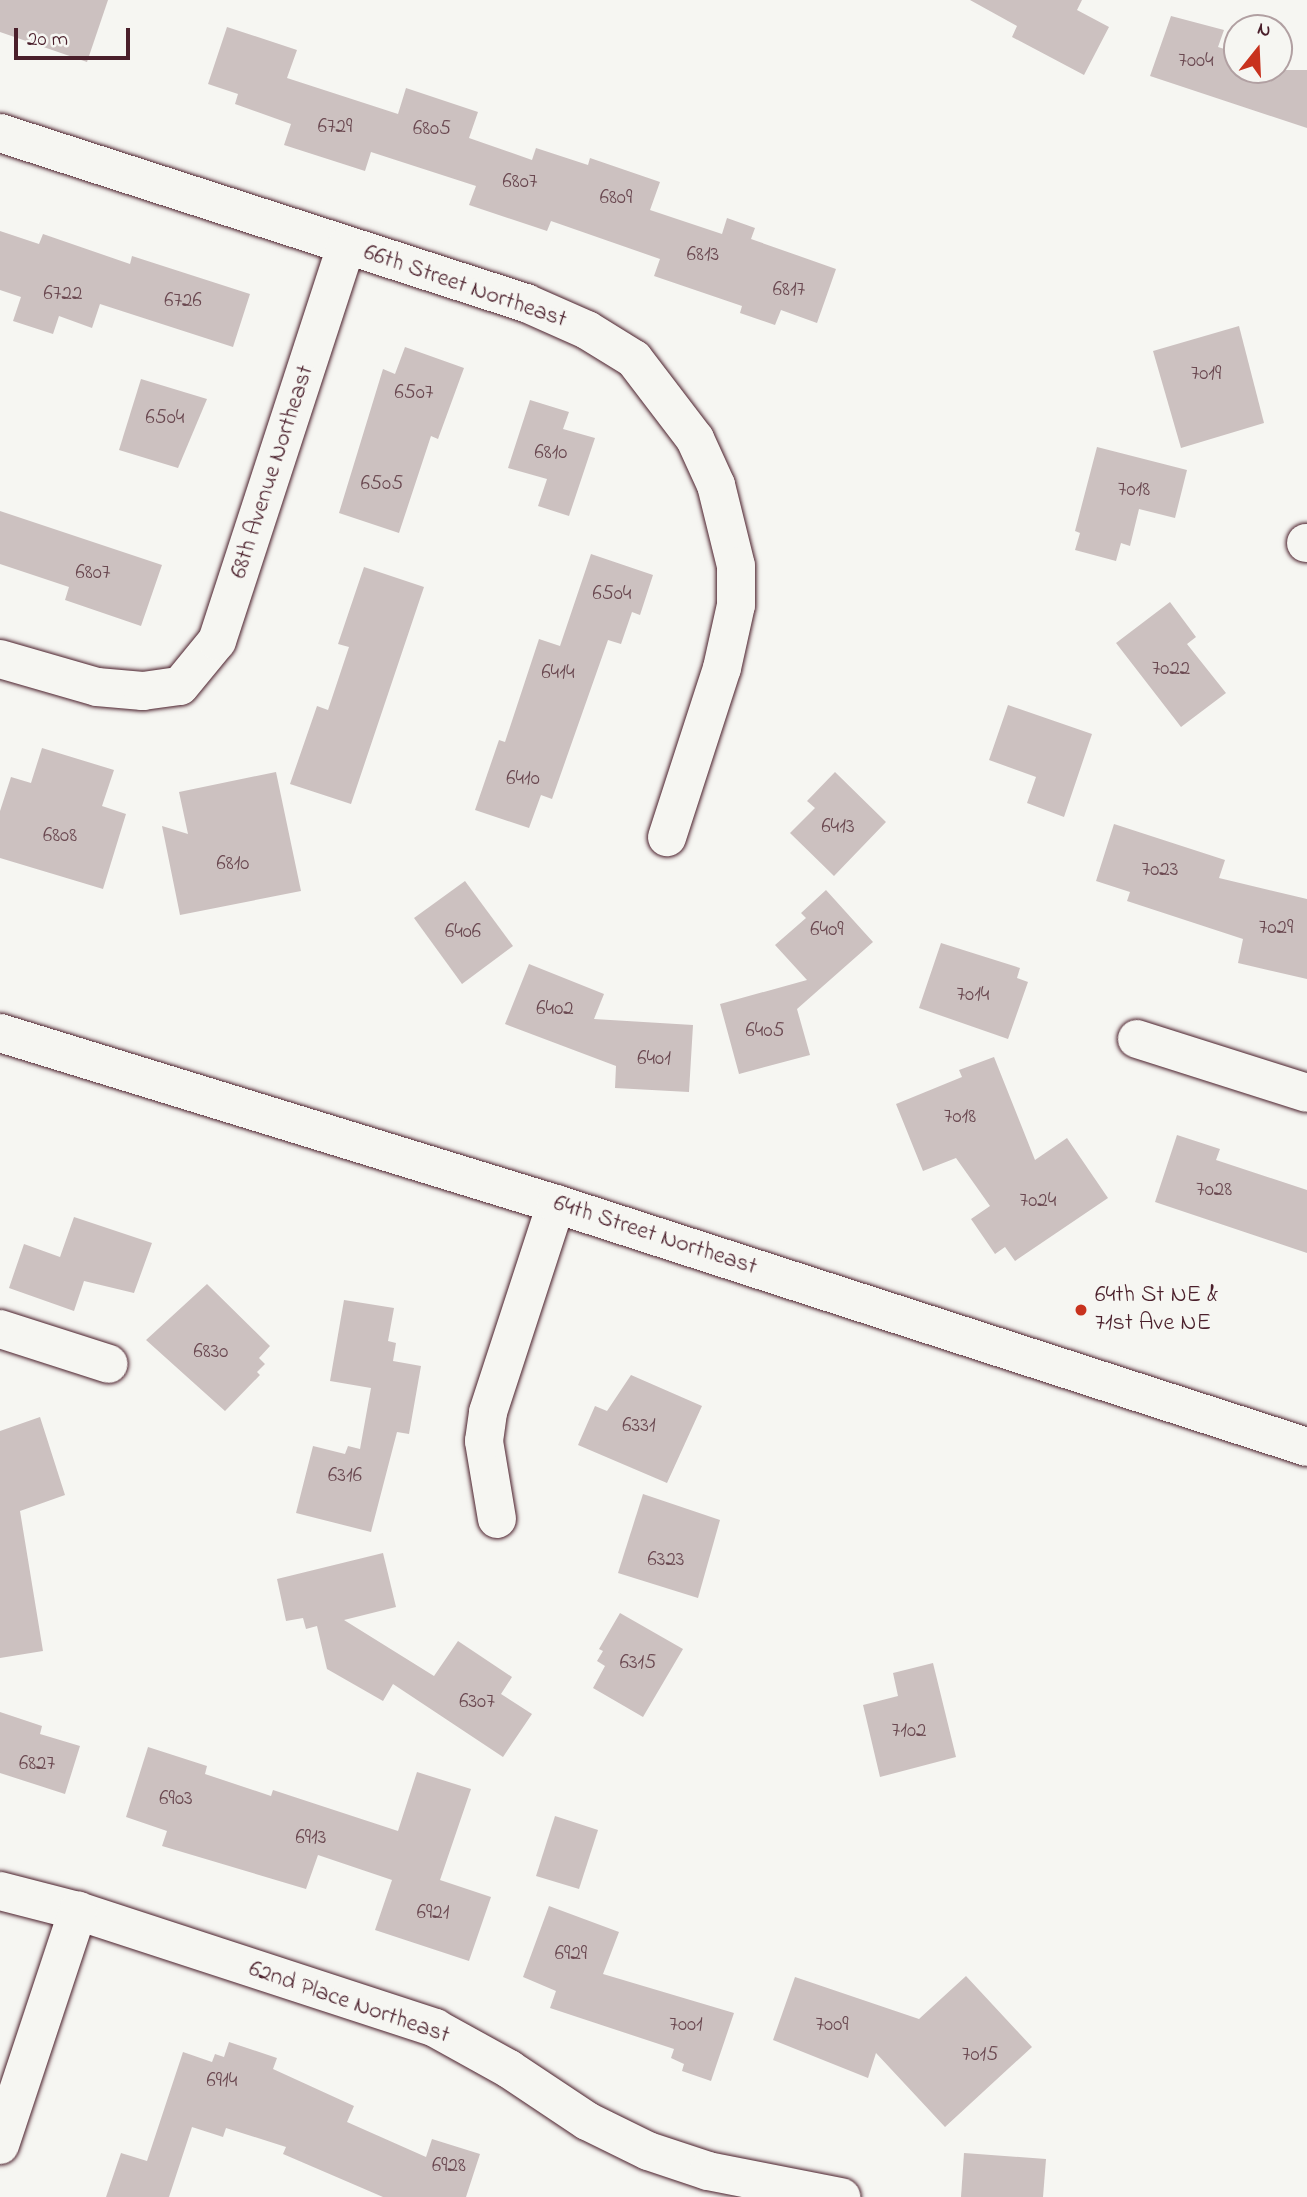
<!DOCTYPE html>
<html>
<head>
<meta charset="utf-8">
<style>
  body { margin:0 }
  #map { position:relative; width:1307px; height:2197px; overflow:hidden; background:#f6f6f2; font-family:"Indie Flower",sans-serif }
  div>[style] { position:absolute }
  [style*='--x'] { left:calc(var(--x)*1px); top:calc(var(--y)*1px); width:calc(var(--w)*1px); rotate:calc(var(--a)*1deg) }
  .building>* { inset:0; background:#ccc1c0 }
  .roads { filter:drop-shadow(0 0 2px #4a1f2b) drop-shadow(0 0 2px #4a1f2b) }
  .street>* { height:38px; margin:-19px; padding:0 19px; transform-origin:19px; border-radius:19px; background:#f6f6f2 }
  .secondary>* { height:38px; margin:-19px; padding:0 19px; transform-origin:19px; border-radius:19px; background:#f6f6f2 }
  .dots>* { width:19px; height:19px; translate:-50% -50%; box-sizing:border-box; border:4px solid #f6f6f2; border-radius:50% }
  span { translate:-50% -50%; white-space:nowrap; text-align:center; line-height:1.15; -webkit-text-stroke:6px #f6f6f2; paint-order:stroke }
  .number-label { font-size:21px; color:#6a4850 }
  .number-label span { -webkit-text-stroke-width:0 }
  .street-label { font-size:24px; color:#4a1f2b }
  .poi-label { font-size:24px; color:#4a1f2b }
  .left { translate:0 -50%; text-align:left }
  .north { position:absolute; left:1223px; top:14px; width:70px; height:70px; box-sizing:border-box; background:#f6f6f2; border:2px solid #b1a0a2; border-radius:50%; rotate:18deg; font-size:19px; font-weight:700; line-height:28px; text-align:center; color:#4a1f2b }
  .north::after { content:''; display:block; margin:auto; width:24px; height:32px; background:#c8321e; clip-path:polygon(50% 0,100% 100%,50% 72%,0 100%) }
  .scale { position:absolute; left:14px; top:28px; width:116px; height:32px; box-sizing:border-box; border:4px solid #4a1f2b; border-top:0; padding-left:9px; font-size:21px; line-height:24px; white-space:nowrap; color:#4a1f2b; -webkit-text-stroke:5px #f6f6f2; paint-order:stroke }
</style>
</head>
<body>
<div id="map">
  <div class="building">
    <i style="clip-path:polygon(0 0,108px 0,87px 62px,0 32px)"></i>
    <i style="clip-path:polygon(970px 0,1082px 0,1077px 10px,1109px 27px,1084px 75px,1012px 37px,1017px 26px)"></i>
    <i style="clip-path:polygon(1171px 16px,1224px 30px,1218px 47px,1237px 53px,1237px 70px,1307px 70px,1307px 128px,1150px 76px)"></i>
    <i style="clip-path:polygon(227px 27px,297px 50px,287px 78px,398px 114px,406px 88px,478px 112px,469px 138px,532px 160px,536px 148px,588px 165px,590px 158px,660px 182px,650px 210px,722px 234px,727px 218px,755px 228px,751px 239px,836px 269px,817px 323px,781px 310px,775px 325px,740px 313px,742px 306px,654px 276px,660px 259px,551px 221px,547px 231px,469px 205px,476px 186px,371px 152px,365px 171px,284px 145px,291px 124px,235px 104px,238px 94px,208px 84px)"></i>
    <i style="clip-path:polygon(0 231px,39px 244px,43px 234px,130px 264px,132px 256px,250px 294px,233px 347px,100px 304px,92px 328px,59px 316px,53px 334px,13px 321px,21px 297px,0 290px)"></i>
    <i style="clip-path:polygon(1239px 326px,1264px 423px,1181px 448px,1153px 351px)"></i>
    <i style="clip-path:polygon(405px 347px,464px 368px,438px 439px,431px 436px,399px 533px,339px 513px,383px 369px,395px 374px)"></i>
    <i style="clip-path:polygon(141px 379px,207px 399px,178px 468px,119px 450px)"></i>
    <i style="clip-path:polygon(530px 400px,569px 412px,563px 429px,595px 438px,569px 516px,538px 506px,547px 479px,508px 468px)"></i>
    <i style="clip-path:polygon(1097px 447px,1187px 470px,1175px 518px,1139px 509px,1130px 546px,1121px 543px,1116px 561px,1075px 550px,1080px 533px,1075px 531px)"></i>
    <i style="clip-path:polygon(0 511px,162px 565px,141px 626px,65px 600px,69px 587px,0 564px)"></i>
    <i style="clip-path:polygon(591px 554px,653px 575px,640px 615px,632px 612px,621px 644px,608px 640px,552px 799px,541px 795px,529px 828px,475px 810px,499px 740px,505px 742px,539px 639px,560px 646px)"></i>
    <i style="clip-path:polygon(364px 567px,424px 587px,351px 804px,290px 784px,317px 706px,328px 710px,349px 647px,338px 644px)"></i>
    <i style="clip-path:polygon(1170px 602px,1196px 637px,1187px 644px,1226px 693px,1181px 727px,1116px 643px)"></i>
    <i style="clip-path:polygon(1008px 705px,1092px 734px,1064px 817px,1027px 803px,1036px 777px,989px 760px)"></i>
    <i style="clip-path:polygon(42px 748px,114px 770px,102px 806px,126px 814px,103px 889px,0 858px,0 811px,11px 777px,31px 783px)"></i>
    <i style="clip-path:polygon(276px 772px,301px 891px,180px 915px,162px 826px,188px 834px,179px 792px)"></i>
    <i style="clip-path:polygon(835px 772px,886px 822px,834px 876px,790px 833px,815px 808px,807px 801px)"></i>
    <i style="clip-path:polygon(1114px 824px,1225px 860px,1219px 878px,1307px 899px,1307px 979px,1238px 963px,1243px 939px,1127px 901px,1130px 892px,1096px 881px)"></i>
    <i style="clip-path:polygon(465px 881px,513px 946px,462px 984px,414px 918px)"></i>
    <i style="clip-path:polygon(826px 890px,873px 942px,797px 1009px,810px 1055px,739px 1074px,720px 1004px,807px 980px,775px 945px,806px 918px,801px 913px)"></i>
    <i style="clip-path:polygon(941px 943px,1020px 968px,1017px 978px,1028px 982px,1008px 1039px,919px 1008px)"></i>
    <i style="clip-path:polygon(529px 964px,604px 994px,594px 1019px,693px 1025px,689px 1092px,615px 1088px,616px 1066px,505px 1024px)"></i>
    <i style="clip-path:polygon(994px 1057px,1035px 1160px,1067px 1138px,1108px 1198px,1015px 1261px,1005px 1247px,995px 1254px,971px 1219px,990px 1206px,956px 1158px,923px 1171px,896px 1104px,962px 1077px,959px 1070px)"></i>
    <i style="clip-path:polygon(1177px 1135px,1220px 1149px,1216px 1160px,1307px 1190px,1307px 1253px,1155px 1202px)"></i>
    <i style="clip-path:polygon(74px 1217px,152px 1243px,134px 1293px,84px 1281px,74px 1311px,9px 1288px,24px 1244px,60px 1257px)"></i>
    <i style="clip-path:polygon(207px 1284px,270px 1346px,259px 1358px,265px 1364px,257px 1372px,260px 1375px,225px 1411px,146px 1340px)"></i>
    <i style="clip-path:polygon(344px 1300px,394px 1308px,388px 1341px,396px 1343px,393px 1361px,421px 1366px,409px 1434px,397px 1432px,371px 1532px,296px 1513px,313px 1446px,345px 1454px,348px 1446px,360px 1449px,371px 1388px,330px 1381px)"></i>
    <i style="clip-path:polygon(631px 1375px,702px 1406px,667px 1483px,578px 1445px,595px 1406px,607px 1411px)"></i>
    <i style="clip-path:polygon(40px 1417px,65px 1495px,20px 1511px,43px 1651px,0 1658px,0 1431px)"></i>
    <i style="clip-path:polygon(643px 1494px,720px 1520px,698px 1598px,618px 1573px)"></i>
    <i style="clip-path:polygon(383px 1553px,396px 1607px,344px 1620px,434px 1676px,458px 1641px,512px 1677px,501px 1694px,532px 1714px,503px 1757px,393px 1684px,383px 1701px,327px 1669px,317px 1626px,306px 1629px,303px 1618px,286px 1621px,277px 1579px)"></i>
    <i style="clip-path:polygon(620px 1613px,683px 1649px,643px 1717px,593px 1688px,605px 1666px,597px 1661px,603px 1651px,599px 1649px)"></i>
    <i style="clip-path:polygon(933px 1663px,956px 1757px,880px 1777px,863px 1705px,898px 1696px,893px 1673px)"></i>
    <i style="clip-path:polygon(0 1712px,42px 1726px,40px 1734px,80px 1746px,65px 1794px,0 1773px)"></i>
    <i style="clip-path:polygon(148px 1747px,207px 1766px,205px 1774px,271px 1796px,273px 1790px,398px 1831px,417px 1772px,471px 1789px,440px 1880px,491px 1897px,469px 1961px,375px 1930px,392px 1880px,318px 1855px,306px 1889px,162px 1846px,167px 1831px,126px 1817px)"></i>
    <i style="clip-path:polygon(555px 1816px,598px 1830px,579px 1889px,536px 1876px)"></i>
    <i style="clip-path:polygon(549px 1906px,619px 1932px,603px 1974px,734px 2013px,711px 2081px,682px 2071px,684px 2064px,671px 2058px,674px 2049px,550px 2008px,556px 1991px,523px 1977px)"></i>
    <i style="clip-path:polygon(966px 1976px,1032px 2047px,945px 2127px,876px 2053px,868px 2078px,773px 2040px,795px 1977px,919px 2019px)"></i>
    <i style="clip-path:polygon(229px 2042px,277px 2058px,273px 2069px,354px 2106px,347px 2122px,426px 2157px,432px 2139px,480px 2154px,466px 2197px,383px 2197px,283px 2154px,286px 2147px,226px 2128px,223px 2137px,192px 2127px,169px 2197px,106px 2197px,121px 2153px,147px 2161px,183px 2052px,212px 2062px,215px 2054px,224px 2057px)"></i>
    <i style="clip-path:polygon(964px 2153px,1046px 2159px,1043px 2197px,961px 2197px)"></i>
  </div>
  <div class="roads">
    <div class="street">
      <i style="--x:0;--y:133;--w:553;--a:17.91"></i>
      <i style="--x:526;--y:303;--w:67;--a:23.9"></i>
      <i style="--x:587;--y:330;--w:55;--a:31.7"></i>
      <i style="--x:634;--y:359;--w:101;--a:52.7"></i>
      <i style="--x:695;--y:439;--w:51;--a:65.5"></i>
      <i style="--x:716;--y:485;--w:83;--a:76.1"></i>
      <i style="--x:736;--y:566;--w:39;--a:90"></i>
      <i style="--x:736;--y:605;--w:65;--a:102.5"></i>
      <i style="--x:722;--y:668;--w:178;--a:108"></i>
      <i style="--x:1306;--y:543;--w:1;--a:0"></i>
      <i style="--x:0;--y:659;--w:101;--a:16.1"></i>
      <i style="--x:97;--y:687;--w:46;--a:5"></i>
      <i style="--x:143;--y:691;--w:37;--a:-8"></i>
      <i style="--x:180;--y:686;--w:58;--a:-50.6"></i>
      <i style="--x:217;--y:641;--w:416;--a:-71.9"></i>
      <i style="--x:1137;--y:1039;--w:178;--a:17.6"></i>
      <i style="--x:0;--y:1329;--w:114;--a:17.8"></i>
      <i style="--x:497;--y:1519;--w:79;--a:-99.5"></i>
      <i style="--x:484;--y:1441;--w:29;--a:-82"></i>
      <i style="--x:488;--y:1412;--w:219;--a:-71.9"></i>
      <i style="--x:0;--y:1891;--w:81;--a:14.4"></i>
      <i style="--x:78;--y:1911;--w:376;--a:18.1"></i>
      <i style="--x:435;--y:2028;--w:85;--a:29"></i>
      <i style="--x:509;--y:2069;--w:94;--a:33.7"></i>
      <i style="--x:587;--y:2121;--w:68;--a:26.2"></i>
      <i style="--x:648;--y:2151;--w:63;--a:18.4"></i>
      <i style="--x:708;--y:2171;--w:136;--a:11.1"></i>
      <i style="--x:0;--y:2145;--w:247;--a:-71.6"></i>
    </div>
    <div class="secondary">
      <i style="--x:0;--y:1033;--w:582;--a:17.1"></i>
      <i style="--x:556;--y:1204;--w:789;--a:17.93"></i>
    </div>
  </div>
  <div class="dots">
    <i style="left:1081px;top:1310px;background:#c8321e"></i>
  </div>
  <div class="number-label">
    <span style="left:1196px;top:61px">7004</span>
    <span style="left:335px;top:127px">6729</span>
    <span style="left:432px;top:129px">6805</span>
    <span style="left:520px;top:182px">6807</span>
    <span style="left:616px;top:198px">6809</span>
    <span style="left:703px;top:255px">6813</span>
    <span style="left:789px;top:290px">6817</span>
    <span style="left:63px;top:294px">6722</span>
    <span style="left:183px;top:301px">6726</span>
    <span style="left:1206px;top:374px">7019</span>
    <span style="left:414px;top:393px">6507</span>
    <span style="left:165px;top:418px">6504</span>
    <span style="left:551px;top:453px">6810</span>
    <span style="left:382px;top:484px">6505</span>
    <span style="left:1134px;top:490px">7018</span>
    <span style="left:93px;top:573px">6807</span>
    <span style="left:612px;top:594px">6504</span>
    <span style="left:1171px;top:669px">7022</span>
    <span style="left:558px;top:673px">6414</span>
    <span style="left:523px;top:779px">6410</span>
    <span style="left:838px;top:827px">6413</span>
    <span style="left:60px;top:836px">6808</span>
    <span style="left:233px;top:864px">6810</span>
    <span style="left:1160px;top:870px">7023</span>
    <span style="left:1276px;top:928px">7029</span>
    <span style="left:827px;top:930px">6409</span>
    <span style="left:463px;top:932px">6406</span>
    <span style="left:973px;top:995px">7014</span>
    <span style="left:555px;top:1009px">6402</span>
    <span style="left:765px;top:1031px">6405</span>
    <span style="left:654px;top:1059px">6401</span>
    <span style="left:960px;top:1117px">7018</span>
    <span style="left:1214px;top:1190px">7028</span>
    <span style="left:1038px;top:1201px">7024</span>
    <span style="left:211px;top:1352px">6830</span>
    <span style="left:639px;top:1426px">6331</span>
    <span style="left:345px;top:1476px">6316</span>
    <span style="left:666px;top:1560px">6323</span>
    <span style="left:638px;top:1663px">6315</span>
    <span style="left:477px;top:1702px">6307</span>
    <span style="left:909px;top:1731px">7102</span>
    <span style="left:37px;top:1764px">6827</span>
    <span style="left:176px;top:1799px">6903</span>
    <span style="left:311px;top:1838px">6913</span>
    <span style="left:433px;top:1913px">6921</span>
    <span style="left:571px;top:1954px">6929</span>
    <span style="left:686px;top:2025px">7001</span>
    <span style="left:832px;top:2025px">7009</span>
    <span style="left:980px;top:2055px">7015</span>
    <span style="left:222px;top:2081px">6914</span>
    <span style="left:449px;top:2166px">6928</span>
  </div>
  <div class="street-label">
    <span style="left:465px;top:287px;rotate:19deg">66th Street Northeast</span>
    <span style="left:273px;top:472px;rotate:-72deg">68th Avenue Northeast</span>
    <span style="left:655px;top:1236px;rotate:18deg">64th Street Northeast</span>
    <span style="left:349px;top:2003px;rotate:19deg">62nd Place Northeast</span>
  </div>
  <div class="poi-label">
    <span class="left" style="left:1095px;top:1310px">64th St NE &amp;<br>71st Ave NE</span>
  </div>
  <div class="north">N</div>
  <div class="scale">20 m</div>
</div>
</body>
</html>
